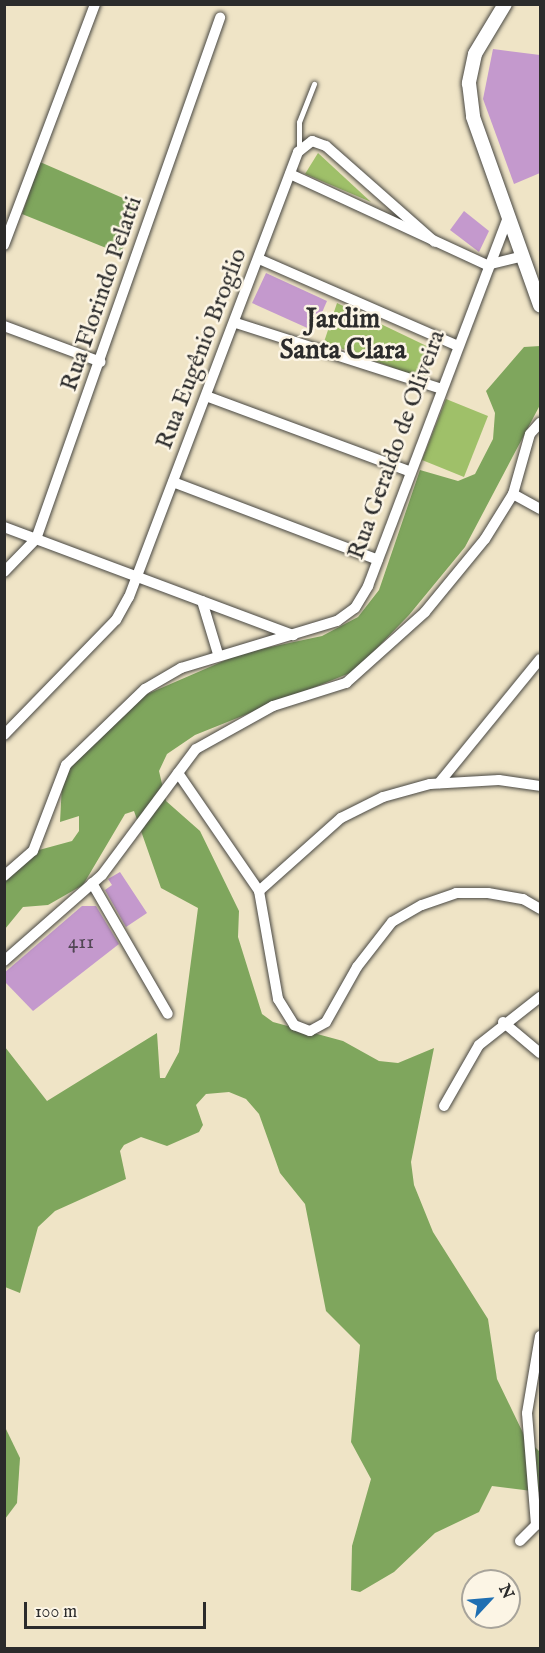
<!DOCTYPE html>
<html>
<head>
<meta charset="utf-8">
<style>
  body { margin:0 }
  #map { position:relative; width:545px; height:1653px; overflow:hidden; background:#efe4c6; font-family:"IM FELL English",serif }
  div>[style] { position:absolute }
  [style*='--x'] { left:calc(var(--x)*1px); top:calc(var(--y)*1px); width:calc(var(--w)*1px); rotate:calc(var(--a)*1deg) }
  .green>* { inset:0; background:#9fc069 }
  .forest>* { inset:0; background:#7fa65d }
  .building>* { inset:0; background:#c499cd }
  .roads { filter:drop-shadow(0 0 2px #484742) drop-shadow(0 0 2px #484742) }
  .service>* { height:5px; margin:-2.5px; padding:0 2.5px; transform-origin:2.5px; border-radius:2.5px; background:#fff }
  .minor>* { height:10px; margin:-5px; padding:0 5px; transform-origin:5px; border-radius:5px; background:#fff }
  .tertiary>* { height:14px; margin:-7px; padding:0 7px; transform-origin:7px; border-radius:7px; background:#fff }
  span { translate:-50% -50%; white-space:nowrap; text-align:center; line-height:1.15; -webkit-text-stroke:5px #fcf5e5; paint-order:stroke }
  .number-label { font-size:21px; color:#514654 }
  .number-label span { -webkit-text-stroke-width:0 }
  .street-label { font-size:24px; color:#2b2b2b }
  .quarter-label { font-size:27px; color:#2b2b2b; font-weight:700 }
  .frame { position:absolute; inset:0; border:6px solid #2b2b2b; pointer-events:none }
  .north { position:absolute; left:461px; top:1569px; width:60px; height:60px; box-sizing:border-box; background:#fcf5e5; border:2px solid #a8a49b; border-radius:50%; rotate:64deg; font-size:16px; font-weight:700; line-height:24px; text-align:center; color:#2b2b2b }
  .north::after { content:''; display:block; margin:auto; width:21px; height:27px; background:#1f6fb2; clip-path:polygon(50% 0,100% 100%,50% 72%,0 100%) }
  .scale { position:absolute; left:24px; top:1602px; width:182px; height:27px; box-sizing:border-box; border:3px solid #2b2b2b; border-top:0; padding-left:8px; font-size:18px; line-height:21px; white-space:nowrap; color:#2b2b2b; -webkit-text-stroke:4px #fcf5e5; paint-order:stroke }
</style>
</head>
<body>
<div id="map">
  <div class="green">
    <i style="clip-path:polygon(318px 153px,371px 202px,305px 174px)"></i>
    <i style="clip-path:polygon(337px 303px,435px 350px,428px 376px,418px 377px,324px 342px)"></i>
    <i style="clip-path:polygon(446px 399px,488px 416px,464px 477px,422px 460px)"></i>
  </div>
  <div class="forest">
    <i style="clip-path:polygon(40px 162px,139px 205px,121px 254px,22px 214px)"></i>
    <i style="clip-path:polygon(540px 346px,540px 405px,465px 547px,409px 615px,355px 671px,195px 735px,167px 754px,159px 771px,166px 801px,200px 831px,239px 911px,238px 937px,262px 1014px,273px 1022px,343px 1041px,379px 1061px,398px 1063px,434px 1048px,411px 1162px,414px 1185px,433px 1232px,488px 1319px,497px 1379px,525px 1437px,540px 1452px,540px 1492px,492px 1486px,479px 1512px,435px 1533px,394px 1572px,360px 1592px,351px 1590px,352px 1546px,371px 1479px,351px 1442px,360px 1345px,326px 1311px,305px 1204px,280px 1173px,259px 1114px,246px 1099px,229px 1092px,206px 1094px,196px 1105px,203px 1125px,199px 1132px,167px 1146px,141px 1137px,124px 1145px,120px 1151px,126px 1179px,55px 1211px,38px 1227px,20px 1293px,5px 1287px,5px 1047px,47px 1101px,157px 1033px,160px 1078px,165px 1078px,179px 1052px,198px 908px,161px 888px,134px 811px,125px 814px,83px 885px,48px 905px,23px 907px,5px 929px,5px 876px,39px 850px,72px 841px,79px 831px,79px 816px,60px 822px,62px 784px,69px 768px,145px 695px,242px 653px,322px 636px,358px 617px,379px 590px,420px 470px,458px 481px,475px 474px,493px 439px,495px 413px,486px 391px,524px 347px)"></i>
    <i style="clip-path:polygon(4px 1425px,20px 1458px,17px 1503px,5px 1519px)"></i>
  </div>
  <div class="building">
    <i style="clip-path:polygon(493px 49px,540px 55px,540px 173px,514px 184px,483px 99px)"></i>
    <i style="clip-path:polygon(464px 211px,489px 231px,479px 252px,450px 230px)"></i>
    <i style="clip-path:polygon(266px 273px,327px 301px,314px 331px,252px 303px)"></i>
    <i style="clip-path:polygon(120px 872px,147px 913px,126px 927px,105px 890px,112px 885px,108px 879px)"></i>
    <i style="clip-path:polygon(82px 906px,96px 906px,119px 944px,33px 1011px,4px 981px,4px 973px)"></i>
  </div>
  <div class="roads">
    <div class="service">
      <i style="--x:299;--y:150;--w:28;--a:-90"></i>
      <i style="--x:299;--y:122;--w:41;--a:-68.5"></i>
    </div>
    <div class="minor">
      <i style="--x:290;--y:174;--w:217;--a:24.8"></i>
      <i style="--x:487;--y:265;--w:34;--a:-14"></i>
      <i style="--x:4;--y:245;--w:258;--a:-69.3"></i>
      <i style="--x:259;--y:259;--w:215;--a:23.6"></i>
      <i style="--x:236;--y:323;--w:213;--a:17.8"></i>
      <i style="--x:4;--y:326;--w:103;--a:20.4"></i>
      <i style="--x:206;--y:396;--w:216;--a:20.3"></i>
      <i style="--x:173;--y:482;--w:219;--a:20.8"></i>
      <i style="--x:513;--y:494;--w:31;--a:29"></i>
      <i style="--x:4;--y:527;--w:309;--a:20.5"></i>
      <i style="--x:4;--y:572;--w:46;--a:-45.9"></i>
      <i style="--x:36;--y:539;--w:553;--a:-70.55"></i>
      <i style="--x:202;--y:601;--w:55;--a:73.2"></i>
      <i style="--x:4;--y:735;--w:161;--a:-45.8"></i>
      <i style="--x:116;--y:620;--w:26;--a:-61"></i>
      <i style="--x:129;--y:597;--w:476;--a:-69.2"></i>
      <i style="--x:298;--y:152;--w:18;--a:-38"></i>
      <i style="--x:312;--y:141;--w:15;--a:20"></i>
      <i style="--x:326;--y:146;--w:145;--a:41.4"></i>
      <i style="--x:178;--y:773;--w:143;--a:55.5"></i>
      <i style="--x:259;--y:891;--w:110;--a:80"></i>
      <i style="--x:278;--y:999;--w:31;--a:58"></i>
      <i style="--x:294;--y:1025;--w:17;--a:21"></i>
      <i style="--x:310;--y:1031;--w:18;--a:-29"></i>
      <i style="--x:326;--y:1022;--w:63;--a:-60.6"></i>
      <i style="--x:357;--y:967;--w:57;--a:-52.1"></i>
      <i style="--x:392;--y:922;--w:34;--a:-30"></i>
      <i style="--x:422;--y:905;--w:36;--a:-19"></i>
      <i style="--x:456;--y:893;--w:32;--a:0"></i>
      <i style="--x:488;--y:893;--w:36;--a:10"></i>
      <i style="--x:523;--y:899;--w:20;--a:30"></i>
      <i style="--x:439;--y:783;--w:160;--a:-50.8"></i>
      <i style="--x:4;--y:876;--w:38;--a:-41"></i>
      <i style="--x:33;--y:851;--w:92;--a:-69"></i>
      <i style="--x:66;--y:765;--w:110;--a:-43.9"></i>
      <i style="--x:145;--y:689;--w:42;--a:-30.3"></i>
      <i style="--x:181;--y:668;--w:163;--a:-16.8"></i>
      <i style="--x:337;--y:621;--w:22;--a:-36"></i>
      <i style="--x:355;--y:608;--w:26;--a:-59"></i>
      <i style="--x:368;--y:586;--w:392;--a:-69.2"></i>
      <i style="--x:92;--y:883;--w:151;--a:59.9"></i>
      <i style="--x:259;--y:891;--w:110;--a:-41.7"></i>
      <i style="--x:341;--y:818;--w:47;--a:-26.6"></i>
      <i style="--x:383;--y:797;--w:49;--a:-15.5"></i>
      <i style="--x:430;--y:784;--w:69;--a:-3.3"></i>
      <i style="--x:499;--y:780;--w:41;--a:8.3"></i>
      <i style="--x:4;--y:961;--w:130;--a:-41.3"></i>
      <i style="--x:102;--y:875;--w:157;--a:-53.3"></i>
      <i style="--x:196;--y:749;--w:88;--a:-29.2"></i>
      <i style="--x:273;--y:706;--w:77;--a:-17.5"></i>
      <i style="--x:346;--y:683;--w:106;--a:-41.9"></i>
      <i style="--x:425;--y:612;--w:94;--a:-50.6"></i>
      <i style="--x:485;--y:539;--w:53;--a:-58.1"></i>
      <i style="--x:513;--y:494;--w:62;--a:-74.2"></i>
      <i style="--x:530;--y:434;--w:15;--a:-48"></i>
      <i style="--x:503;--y:1022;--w:48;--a:40"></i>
      <i style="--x:444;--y:1106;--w:70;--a:-60.2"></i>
      <i style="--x:479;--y:1045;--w:78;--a:-38.2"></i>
      <i style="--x:520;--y:1541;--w:23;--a:-45"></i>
      <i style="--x:536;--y:1525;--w:112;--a:-94.6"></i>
      <i style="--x:527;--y:1413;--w:78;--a:-80.4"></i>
    </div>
    <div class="tertiary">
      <i style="--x:505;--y:4;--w:58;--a:121"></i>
      <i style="--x:475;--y:54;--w:30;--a:102"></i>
      <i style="--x:469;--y:83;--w:34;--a:83"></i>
      <i style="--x:473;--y:117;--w:200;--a:70.4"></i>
    </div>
  </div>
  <div class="number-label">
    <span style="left:81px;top:943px">411</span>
  </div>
  <div class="street-label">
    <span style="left:102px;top:294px;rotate:-71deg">Rua Florindo Pelatti</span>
    <span style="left:202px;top:349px;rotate:-69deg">Rua Eugênio Broglio</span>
    <span style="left:397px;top:445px;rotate:-70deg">Rua Geraldo de Oliveira</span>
  </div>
  <div class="quarter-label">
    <span style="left:343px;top:336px">Jardim<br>Santa Clara</span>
  </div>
  <div class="frame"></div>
  <div class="north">N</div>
  <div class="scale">100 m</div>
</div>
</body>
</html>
